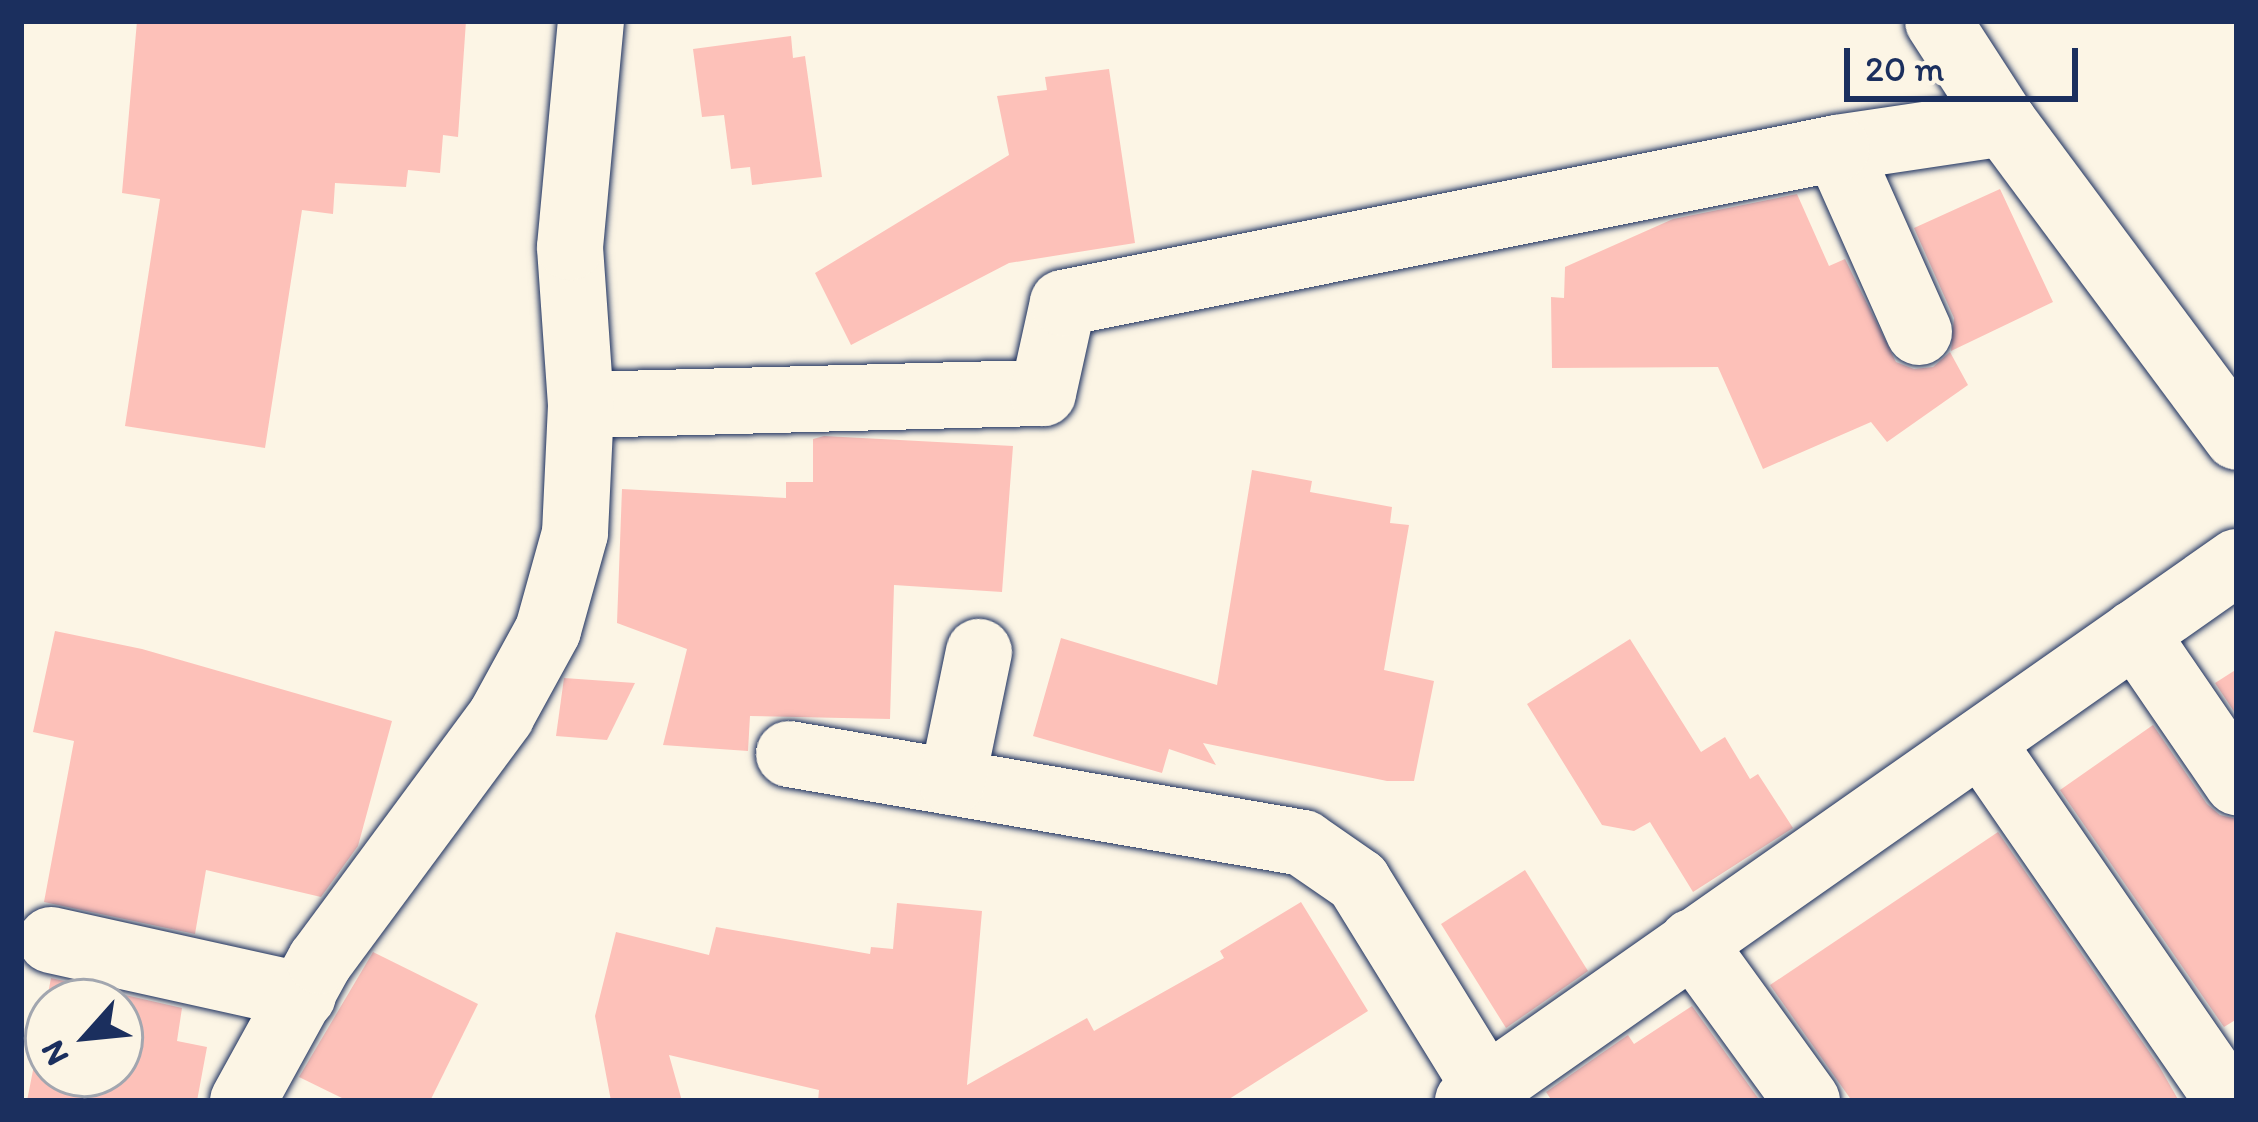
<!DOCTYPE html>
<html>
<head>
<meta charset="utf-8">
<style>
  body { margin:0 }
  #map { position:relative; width:2258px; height:1122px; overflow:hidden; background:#fcf5e5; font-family:Itim,sans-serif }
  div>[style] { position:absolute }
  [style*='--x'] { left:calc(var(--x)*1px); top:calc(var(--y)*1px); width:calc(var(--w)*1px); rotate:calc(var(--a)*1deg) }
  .building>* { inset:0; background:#fdc1b9 }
  .roads { filter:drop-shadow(0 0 3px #1b2f5e) drop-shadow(0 0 3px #1b2f5e) }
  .minor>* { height:66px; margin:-33px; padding:0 33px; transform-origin:33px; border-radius:33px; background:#fcf5e5 }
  span { translate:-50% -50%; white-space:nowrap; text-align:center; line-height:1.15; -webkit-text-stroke:9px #fcf5e5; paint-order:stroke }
  .frame { position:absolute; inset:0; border:24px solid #1b2f5e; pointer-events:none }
  .north { position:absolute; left:24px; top:978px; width:120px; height:120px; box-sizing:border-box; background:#fcf5e5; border:3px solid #a2a6af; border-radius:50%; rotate:243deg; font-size:33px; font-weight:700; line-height:48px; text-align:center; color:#1b2f5e }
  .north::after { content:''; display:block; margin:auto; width:42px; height:54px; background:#1b2f5e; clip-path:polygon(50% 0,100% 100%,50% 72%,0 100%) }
  .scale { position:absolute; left:1844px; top:48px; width:234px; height:54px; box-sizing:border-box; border:6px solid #1b2f5e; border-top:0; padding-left:15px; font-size:36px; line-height:42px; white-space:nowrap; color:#1b2f5e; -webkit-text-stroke:9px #fcf5e5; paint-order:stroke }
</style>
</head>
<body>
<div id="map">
  <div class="building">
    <i style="clip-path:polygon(137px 21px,466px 21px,458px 137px,443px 135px,440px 173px,408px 170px,406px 187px,335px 183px,333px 214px,302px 210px,265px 448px,125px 426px,160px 199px,122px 193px)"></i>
    <i style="clip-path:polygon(791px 36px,793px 58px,805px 56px,822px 177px,752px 185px,750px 167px,731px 169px,724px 115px,702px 117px,693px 49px)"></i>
    <i style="clip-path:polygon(1109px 69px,1135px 243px,1009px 263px,851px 345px,815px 273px,1009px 155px,997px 96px,1047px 90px,1045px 77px)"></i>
    <i style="clip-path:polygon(2000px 189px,2053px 302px,1951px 351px,1954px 318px,1914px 228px)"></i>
    <i style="clip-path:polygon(1797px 194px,1829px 266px,1845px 259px,1896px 362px,1914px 369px,1933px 367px,1950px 352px,1968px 385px,1887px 442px,1871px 422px,1763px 469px,1718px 367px,1552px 368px,1551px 297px,1564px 298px,1565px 267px,1673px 219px)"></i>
    <i style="clip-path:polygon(824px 436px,1013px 446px,1002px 592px,894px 585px,890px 719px,750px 716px,748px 751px,663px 745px,687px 649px,617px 623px,622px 489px,786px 498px,786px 482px,813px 482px,813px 439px)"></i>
    <i style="clip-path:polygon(1252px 470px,1312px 481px,1310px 492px,1392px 507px,1390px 523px,1409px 525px,1384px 670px,1434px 681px,1414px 781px,1387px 781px,1203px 743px,1216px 765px,1169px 749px,1162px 773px,1033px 736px,1061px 638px,1217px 685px)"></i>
    <i style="clip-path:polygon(55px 631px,142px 649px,392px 721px,358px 846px,321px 897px,206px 870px,195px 934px,44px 902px,74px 741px,33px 732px)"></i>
    <i style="clip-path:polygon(1630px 639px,1701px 752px,1725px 737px,1750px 779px,1758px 774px,1793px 828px,1693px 892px,1650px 822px,1634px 831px,1602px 825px,1527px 704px)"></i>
    <i style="clip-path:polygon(2237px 669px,2237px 716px,2215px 683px)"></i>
    <i style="clip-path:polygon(564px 678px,635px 683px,607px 740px,556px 736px)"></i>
    <i style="clip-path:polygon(2153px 725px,2207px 804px,2220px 815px,2237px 819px,2237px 1019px,2224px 1027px,2060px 790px)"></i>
    <i style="clip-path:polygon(1998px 832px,2159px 1066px,2179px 1101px,1852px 1101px,1770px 985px)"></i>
    <i style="clip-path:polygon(1525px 870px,1588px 971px,1506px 1028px,1441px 924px)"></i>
    <i style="clip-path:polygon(1301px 902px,1368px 1011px,1226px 1101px,818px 1101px,819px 1090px,669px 1055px,682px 1101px,611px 1101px,595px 1016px,616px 932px,709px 955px,716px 927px,870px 954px,871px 947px,893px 949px,897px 903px,982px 911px,967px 1085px,1087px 1018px,1094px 1031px,1224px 958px,1220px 951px)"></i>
    <i style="clip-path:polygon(373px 952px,478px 1004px,430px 1101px,348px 1101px,299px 1077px)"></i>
    <i style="clip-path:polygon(evenodd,51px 978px,182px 1008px,177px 1041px,207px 1047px,197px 1101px,27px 1101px,51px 978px,48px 1002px,120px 1002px,120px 1074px,48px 1074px,48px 1002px)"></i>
    <i style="clip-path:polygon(1692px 1006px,1758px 1098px,1546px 1101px,1550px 1098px,1546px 1092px,1628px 1035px,1634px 1044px)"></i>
  </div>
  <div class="roads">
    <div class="minor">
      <i style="--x:1938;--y:21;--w:121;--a:57.1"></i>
      <i style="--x:2004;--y:123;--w:391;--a:53.4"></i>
      <i style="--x:1919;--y:332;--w:201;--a:-114"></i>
      <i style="--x:1837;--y:148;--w:169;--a:-8.5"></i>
      <i style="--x:581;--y:405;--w:462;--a:-1.5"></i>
      <i style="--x:1043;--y:393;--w:92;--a:-77.5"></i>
      <i style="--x:1063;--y:303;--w:789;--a:-11.32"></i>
      <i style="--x:2135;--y:633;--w:181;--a:55.6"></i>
      <i style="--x:1981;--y:742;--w:436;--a:55.4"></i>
      <i style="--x:789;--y:754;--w:522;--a:9.82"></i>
      <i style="--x:1303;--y:843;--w:67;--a:34.6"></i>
      <i style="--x:1358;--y:881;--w:243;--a:58.3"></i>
      <i style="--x:952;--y:782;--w:133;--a:-78.3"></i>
      <i style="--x:51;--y:940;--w:258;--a:12.5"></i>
      <i style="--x:1692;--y:942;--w:196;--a:54.1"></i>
      <i style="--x:243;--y:1101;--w:160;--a:-61.2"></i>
      <i style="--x:320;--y:961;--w:305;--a:-53.5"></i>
      <i style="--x:501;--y:716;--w:98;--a:-61.3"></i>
      <i style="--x:548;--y:630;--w:101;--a:-74.4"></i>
      <i style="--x:575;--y:533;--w:128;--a:-87.3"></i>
      <i style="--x:581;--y:405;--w:158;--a:-94"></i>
      <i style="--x:570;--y:247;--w:227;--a:-84.7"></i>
      <i style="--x:1468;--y:1101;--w:939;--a:-35.03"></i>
    </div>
  </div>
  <div class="frame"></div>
  <div class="north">N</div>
  <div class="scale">20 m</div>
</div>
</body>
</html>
